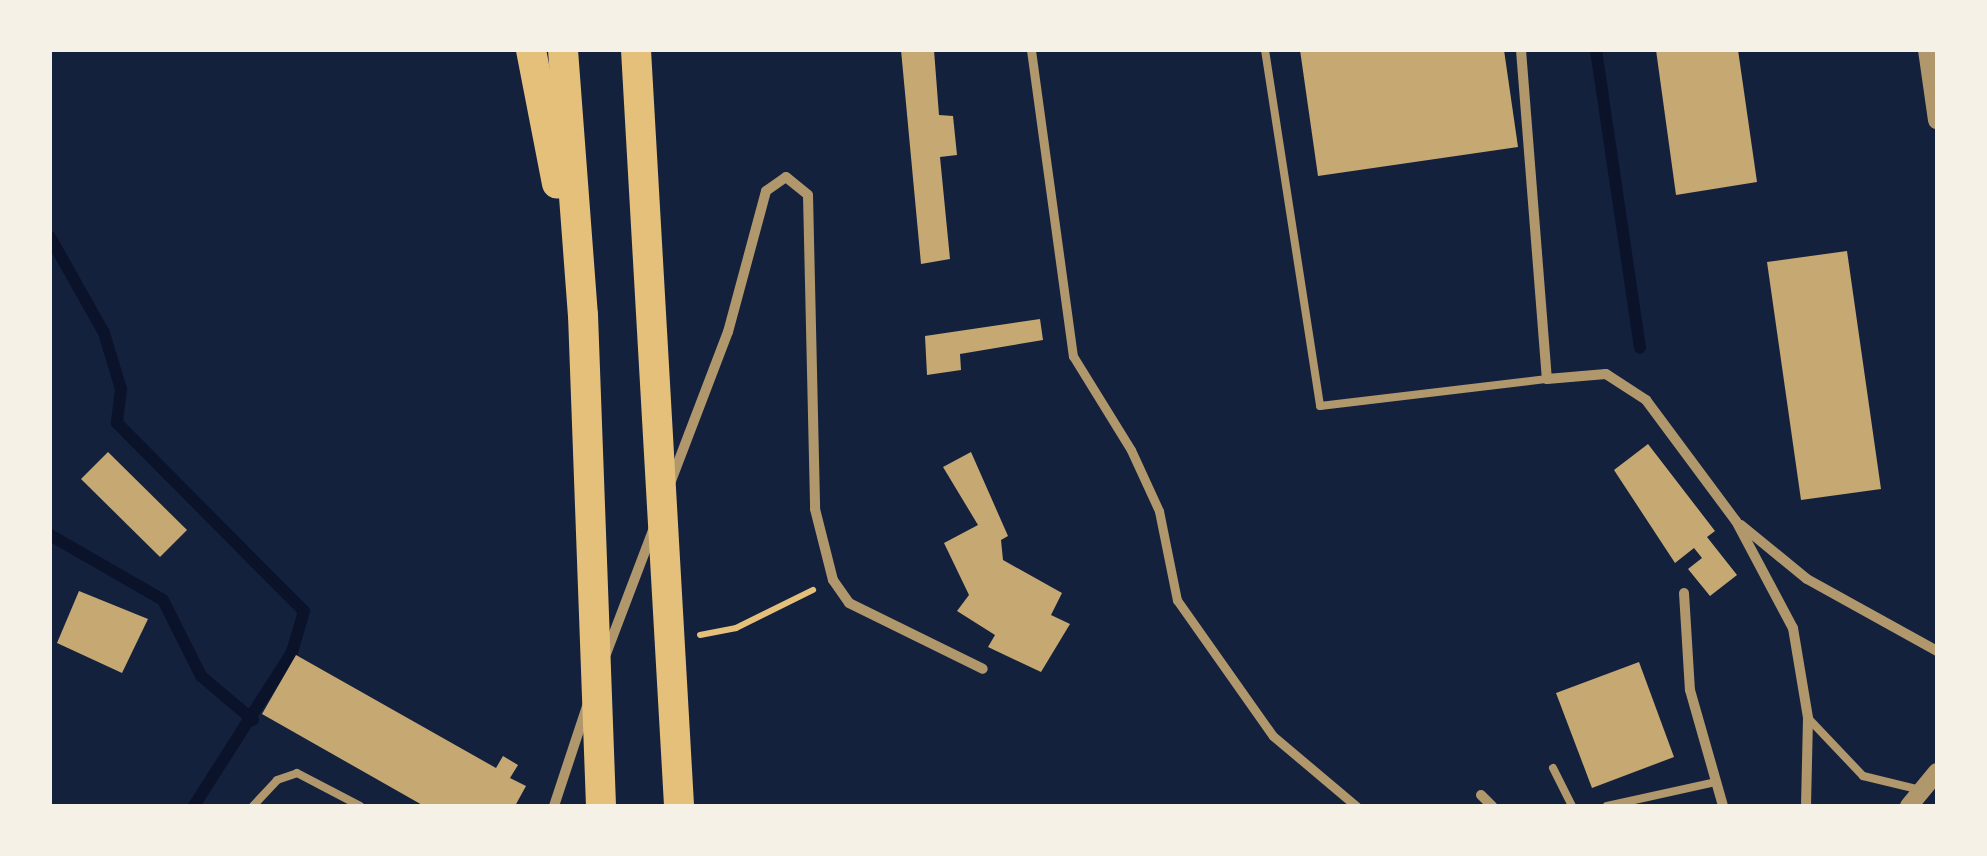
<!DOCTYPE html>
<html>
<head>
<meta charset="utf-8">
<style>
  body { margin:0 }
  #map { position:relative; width:1987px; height:856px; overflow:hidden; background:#14213d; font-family:"Open Sans",sans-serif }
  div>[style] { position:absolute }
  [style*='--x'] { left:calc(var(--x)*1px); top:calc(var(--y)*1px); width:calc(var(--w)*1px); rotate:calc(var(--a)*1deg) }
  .stream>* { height:12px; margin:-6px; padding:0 6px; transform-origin:6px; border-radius:6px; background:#0b132b }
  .building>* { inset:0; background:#c6a872 }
  .path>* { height:6px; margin:-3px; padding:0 3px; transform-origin:3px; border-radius:3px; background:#e5c07b }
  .service>* { height:8px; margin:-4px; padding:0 4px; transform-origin:4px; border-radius:4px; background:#b1986c }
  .pedestrian>* { height:9px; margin:-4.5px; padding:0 4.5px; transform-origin:4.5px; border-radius:4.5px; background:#b1986c }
  .minor>* { height:10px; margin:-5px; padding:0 5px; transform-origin:5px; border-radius:5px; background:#b1986c }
  .tertiary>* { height:18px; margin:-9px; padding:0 9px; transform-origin:9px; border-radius:9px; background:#b1986c }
  .motorway>* { height:30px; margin:-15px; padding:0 15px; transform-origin:15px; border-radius:15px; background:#e5c07b }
  span { translate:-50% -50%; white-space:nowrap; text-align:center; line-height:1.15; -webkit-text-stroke:10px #f6f1e7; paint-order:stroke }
  .frame { position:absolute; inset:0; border:52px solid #f6f1e7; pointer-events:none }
</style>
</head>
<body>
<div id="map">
  <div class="stream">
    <i style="--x:1596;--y:50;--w:301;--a:81.6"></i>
    <i style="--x:50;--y:237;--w:110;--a:60.6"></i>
    <i style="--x:104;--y:333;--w:59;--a:73.1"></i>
    <i style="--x:121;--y:389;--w:34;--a:97"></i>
    <i style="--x:117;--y:423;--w:265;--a:45.2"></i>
    <i style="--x:304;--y:611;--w:43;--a:106.3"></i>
    <i style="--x:292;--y:652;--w:183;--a:122.5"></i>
    <i style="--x:50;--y:535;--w:130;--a:29.9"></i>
    <i style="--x:163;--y:600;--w:85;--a:63.4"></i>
    <i style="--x:201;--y:676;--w:68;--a:40.2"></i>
  </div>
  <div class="building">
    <i style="clip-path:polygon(901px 50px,934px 50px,939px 115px,953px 116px,957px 155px,940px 157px,950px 259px,921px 264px)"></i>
    <i style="clip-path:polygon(1300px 50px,1504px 50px,1518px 147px,1318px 176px)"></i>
    <i style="clip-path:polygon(1656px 50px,1738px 50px,1757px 182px,1676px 195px)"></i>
    <i style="clip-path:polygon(1847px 251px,1881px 489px,1801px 500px,1767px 262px)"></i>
    <i style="clip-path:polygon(1040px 319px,1043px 340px,960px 354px,961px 370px,927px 375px,925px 336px)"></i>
    <i style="clip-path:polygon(1648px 444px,1715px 531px,1707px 537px,1737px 575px,1710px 596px,1688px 569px,1702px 558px,1694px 548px,1675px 563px,1614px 470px)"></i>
    <i style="clip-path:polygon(108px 452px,187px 530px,160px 557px,81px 479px)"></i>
    <i style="clip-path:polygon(971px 452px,1008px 536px,1001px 540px,1003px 560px,1062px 593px,1051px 615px,1070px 624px,1041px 672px,988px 647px,995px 635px,957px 611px,969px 595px,944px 543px,978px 525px,943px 467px)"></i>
    <i style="clip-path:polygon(79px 591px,148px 619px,122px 673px,57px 643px)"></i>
    <i style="clip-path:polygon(296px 655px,496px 768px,503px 756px,518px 765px,510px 778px,526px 786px,515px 806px,424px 806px,262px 714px)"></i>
    <i style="clip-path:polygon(1639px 662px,1674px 757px,1592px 788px,1556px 693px)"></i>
  </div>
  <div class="path">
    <i style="--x:700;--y:635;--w:37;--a:-11"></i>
    <i style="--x:736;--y:628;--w:86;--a:-26.3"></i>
  </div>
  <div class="service">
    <i style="--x:1265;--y:50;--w:360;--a:81.2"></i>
    <i style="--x:1320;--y:406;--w:229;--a:-6.8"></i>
    <i style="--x:1808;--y:718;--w:80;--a:46.5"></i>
    <i style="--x:1863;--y:776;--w:60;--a:13.6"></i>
    <i style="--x:1553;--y:768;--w:42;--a:63.4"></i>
    <i style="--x:253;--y:806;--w:35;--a:-47"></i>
    <i style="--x:277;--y:780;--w:21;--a:-19"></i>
    <i style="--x:297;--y:773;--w:71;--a:27.6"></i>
    <i style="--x:1607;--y:806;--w:112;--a:-12.4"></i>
  </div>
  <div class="pedestrian">
    <i style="--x:1031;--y:50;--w:309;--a:82.2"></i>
    <i style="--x:1073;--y:356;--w:110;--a:58.3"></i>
    <i style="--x:1131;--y:450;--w:67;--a:65.3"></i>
    <i style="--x:1159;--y:511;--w:91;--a:78.6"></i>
    <i style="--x:1177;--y:600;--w:166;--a:54.8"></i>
    <i style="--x:1273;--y:736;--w:109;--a:40.1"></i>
  </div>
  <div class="minor">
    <i style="--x:1521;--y:50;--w:330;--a:85.5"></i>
    <i style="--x:1547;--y:379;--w:59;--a:-4.8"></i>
    <i style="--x:1606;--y:374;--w:48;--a:33"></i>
    <i style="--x:1646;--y:400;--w:151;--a:53.4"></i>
    <i style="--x:1736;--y:521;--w:121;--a:62"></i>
    <i style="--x:1793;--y:628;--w:91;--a:80.5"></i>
    <i style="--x:1808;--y:718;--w:88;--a:91.3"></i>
    <i style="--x:671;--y:481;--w:160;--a:-69.1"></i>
    <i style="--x:728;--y:332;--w:146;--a:-74.9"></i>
    <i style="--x:766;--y:191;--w:24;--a:-35"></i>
    <i style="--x:786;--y:177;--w:28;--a:39"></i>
    <i style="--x:808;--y:195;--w:314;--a:88.7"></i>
    <i style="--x:815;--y:509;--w:73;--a:75.8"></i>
    <i style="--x:833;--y:580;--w:28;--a:55"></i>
    <i style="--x:849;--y:603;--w:149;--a:26.2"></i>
    <i style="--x:1741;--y:525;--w:85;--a:39.3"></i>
    <i style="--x:1807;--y:579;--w:149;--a:29"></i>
    <i style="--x:1684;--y:593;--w:97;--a:86.5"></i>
    <i style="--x:1690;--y:690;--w:121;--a:74.1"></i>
    <i style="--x:606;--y:654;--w:133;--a:-69.2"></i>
    <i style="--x:1481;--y:795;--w:16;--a:45"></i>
    <i style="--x:554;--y:806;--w:108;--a:-71.7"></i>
  </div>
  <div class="tertiary">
    <i style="--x:1927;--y:50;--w:71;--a:81.9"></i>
    <i style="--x:1909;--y:806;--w:44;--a:-50.5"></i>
  </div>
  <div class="motorway">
    <i style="--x:531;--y:50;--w:136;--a:79"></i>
    <i style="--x:563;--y:50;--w:266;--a:85.7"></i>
    <i style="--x:583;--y:315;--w:491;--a:87.9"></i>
    <i style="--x:636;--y:50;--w:757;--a:86.74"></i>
  </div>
  <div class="frame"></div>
</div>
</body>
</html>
